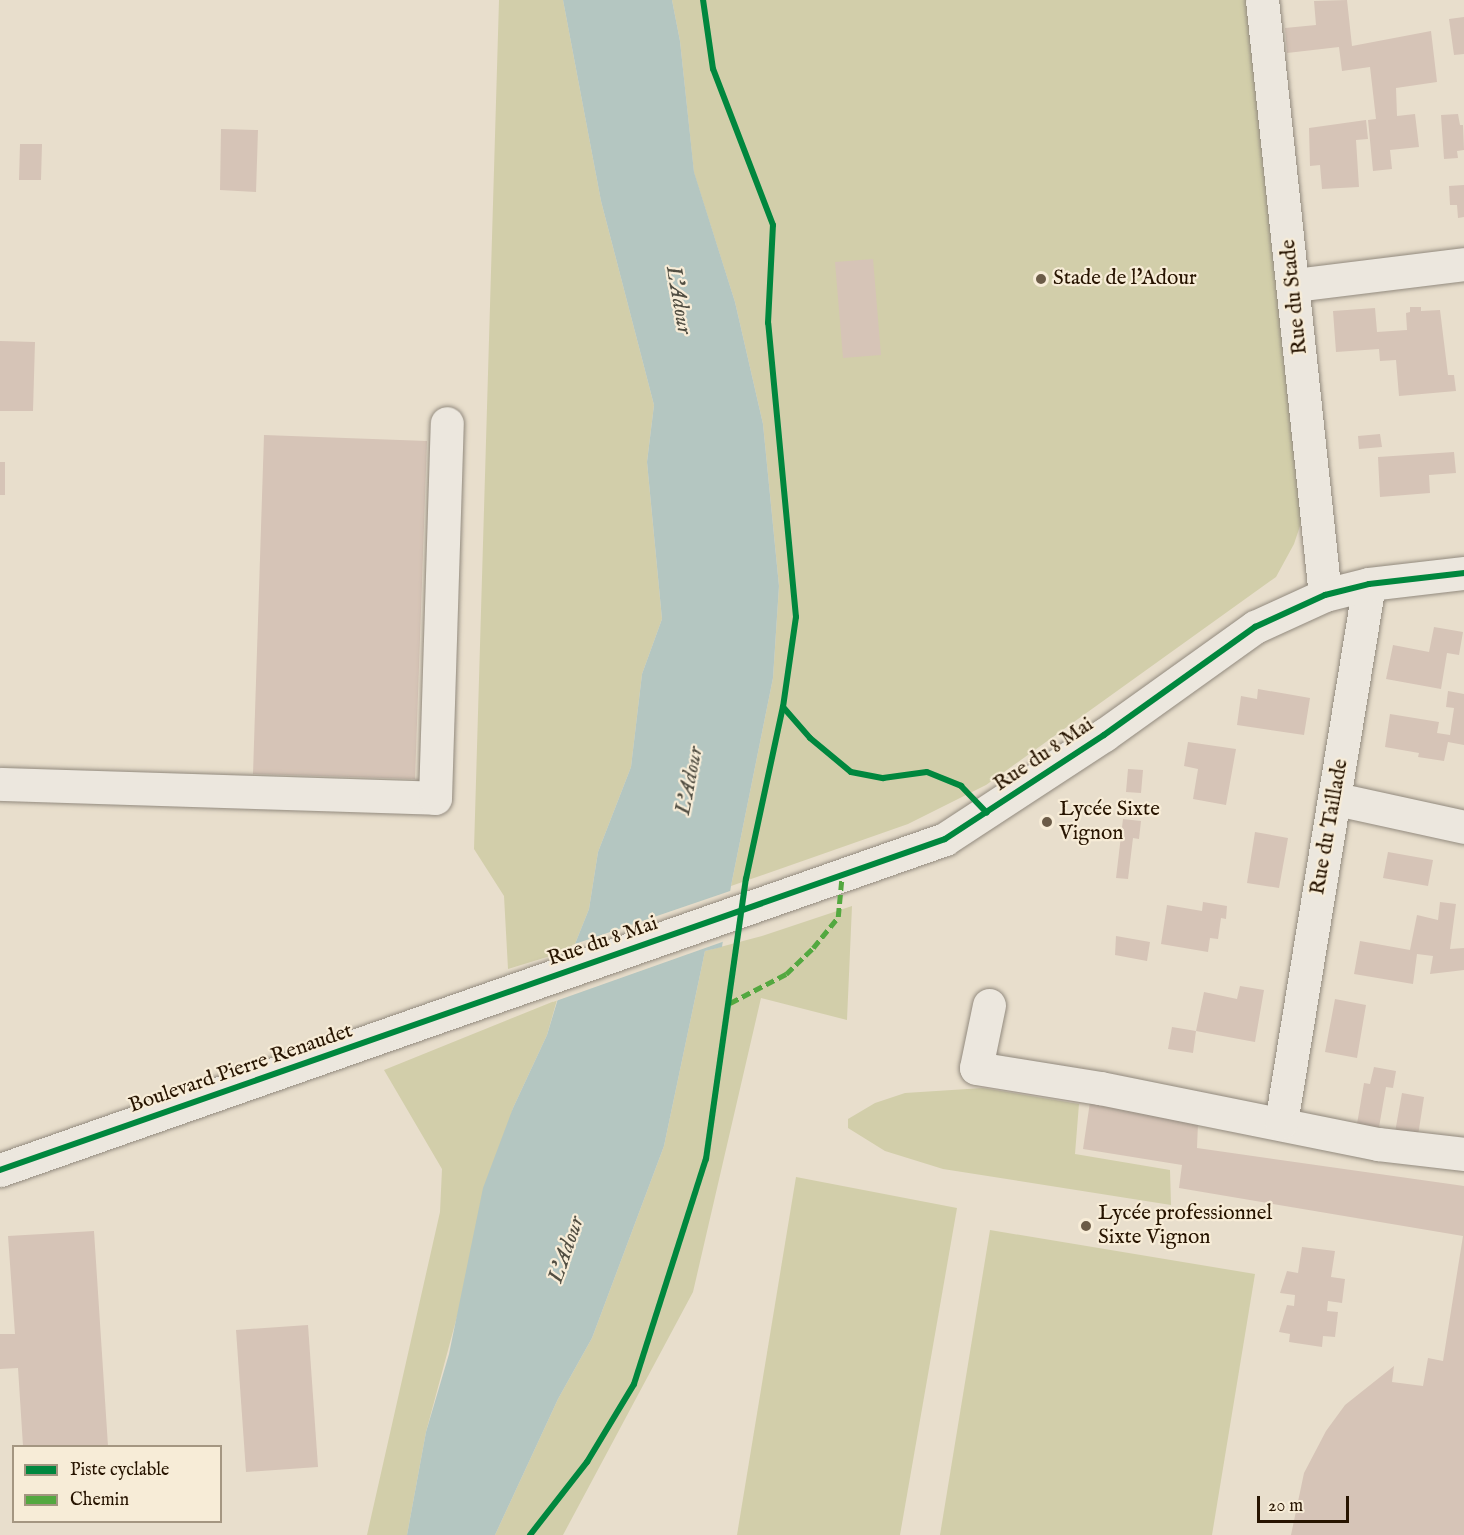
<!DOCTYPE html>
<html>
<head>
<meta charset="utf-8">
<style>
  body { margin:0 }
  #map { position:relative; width:1464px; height:1535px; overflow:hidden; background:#e8decc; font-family:"IM FELL English",serif }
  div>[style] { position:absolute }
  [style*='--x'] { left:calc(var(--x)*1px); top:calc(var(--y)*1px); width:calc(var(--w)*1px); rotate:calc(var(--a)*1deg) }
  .green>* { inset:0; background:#d2ceaa }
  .water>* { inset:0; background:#b4c6c1 }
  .pier>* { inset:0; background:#e8decc }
  .building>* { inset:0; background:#d6c4b7 }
  .roads { filter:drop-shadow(0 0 2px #928a7e) drop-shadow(0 0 2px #928a7e) }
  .minor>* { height:33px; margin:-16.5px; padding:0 16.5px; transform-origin:16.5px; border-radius:16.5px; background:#ece7de }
  .quiet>* { height:4.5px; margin-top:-2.25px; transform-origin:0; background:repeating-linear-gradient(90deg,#53a840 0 9px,transparent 0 13.5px) }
  .cycleway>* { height:6px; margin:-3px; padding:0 3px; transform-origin:3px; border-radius:3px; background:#00873e }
  .dots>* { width:16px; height:16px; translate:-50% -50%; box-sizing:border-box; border:3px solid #f7ecd7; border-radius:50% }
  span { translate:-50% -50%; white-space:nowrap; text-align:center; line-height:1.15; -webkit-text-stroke:4.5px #f7ecd7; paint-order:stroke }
  .poi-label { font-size:21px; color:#271400 }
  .left { translate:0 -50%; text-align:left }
  .street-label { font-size:21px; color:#271400 }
  .water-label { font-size:22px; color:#514e42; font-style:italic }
  .legend { position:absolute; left:12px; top:1445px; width:210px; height:78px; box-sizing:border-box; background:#f7ecd7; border:2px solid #a49681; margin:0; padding:8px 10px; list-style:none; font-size:18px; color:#271400 }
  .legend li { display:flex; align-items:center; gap:12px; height:30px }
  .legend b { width:30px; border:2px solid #a49681 }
  .scale { position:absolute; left:1257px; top:1496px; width:92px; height:27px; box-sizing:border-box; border:3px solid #271400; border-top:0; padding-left:8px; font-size:18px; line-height:21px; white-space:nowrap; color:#271400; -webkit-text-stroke:4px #f7ecd7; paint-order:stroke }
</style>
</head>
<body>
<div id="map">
  <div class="green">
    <i style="clip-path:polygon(499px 0,563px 0,601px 201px,654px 405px,647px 462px,662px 619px,642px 674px,631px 767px,598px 852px,589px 909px,573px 949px,508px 969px,504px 896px,474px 849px)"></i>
    <i style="clip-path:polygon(672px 0,1247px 0,1302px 520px,1294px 544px,1276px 577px,986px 785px,908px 824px,731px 886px,773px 678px,779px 586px,763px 424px,735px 302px,694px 173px,680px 41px)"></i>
    <i style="clip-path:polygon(852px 906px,847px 1020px,761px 998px,693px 1292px,563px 1535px,495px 1535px,558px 1399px,592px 1338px,664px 1146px,705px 951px,762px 936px)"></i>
    <i style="clip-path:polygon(557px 1000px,547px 1035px,513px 1108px,426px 1432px,407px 1535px,367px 1535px,440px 1212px,442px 1169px,384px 1070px)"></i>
    <i style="clip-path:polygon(983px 1088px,1079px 1104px,1075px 1154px,1170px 1170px,1171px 1205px,943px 1169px,885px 1151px,848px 1128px,848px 1119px,875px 1103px,905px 1093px)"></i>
    <i style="clip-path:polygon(796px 1177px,957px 1208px,900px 1535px,737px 1535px)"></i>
    <i style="clip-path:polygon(990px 1230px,1255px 1274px,1212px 1535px,940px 1535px)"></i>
  </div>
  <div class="water">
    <i style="clip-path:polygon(563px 0,672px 0,680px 41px,694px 172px,735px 302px,763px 424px,779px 586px,773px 678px,731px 886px,722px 947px,705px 951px,664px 1146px,592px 1338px,558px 1399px,495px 1535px,407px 1535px,426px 1432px,449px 1354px,483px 1188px,513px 1108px,547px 1035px,573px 949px,589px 909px,598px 852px,631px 767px,642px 674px,662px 619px,647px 462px,654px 405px,601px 201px)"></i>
  </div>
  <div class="pier">
    <i style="clip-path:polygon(733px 890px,725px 941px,553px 1002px,572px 945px)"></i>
  </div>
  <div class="building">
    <i style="clip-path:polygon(1347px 0,1352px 46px,1431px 31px,1437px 82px,1396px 88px,1397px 116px,1415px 114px,1419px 147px,1390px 150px,1392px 169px,1373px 171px,1368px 120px,1376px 119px,1370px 67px,1342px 71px,1339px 47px,1287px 53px,1285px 28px,1316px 25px,1314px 1px)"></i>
    <i style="clip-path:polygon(1464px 17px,1464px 54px,1454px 55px,1449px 19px)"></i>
    <i style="clip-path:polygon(1458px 114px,1460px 125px,1463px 125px,1464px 150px,1457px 151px,1458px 158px,1444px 159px,1441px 115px)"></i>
    <i style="clip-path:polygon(1366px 120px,1368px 139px,1356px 140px,1359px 187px,1322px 189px,1320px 165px,1310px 166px,1309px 128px)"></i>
    <i style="clip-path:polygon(221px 129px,258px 130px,256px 192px,220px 190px)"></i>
    <i style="clip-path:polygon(20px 144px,42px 144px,41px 180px,19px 180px)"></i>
    <i style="clip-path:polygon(1464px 185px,1464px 217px,1458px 218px,1457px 205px,1450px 205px,1449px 186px)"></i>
    <i style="clip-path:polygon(873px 259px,881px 355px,843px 358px,835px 262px)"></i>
    <i style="clip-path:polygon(1410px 307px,1421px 307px,1421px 311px,1440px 310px,1448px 375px,1454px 375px,1456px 391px,1399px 396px,1396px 360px,1380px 361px,1379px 349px,1336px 352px,1333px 311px,1375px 308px,1377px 332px,1407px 330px,1406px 313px,1410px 312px)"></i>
    <i style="clip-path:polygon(0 341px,35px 342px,33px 411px,0 411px)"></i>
    <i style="clip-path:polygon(1380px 434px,1382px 447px,1359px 449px,1358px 436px)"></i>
    <i style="clip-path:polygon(264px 435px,427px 441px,415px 779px,253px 774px)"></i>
    <i style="clip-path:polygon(1454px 452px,1456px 473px,1429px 475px,1430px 493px,1380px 497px,1378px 457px)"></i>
    <i style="clip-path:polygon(0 462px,5px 462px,5px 495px,0 495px)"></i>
    <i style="clip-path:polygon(1434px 627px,1463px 632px,1459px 655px,1447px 653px,1441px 689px,1386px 679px,1393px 645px,1429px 652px)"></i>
    <i style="clip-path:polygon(1258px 689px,1310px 698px,1304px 735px,1237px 725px,1241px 696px,1257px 699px)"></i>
    <i style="clip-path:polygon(1448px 691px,1464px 694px,1464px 745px,1448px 742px,1444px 761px,1418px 757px,1419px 753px,1385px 747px,1390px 714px,1439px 722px,1437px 733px,1450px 735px,1454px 708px,1446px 707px)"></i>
    <i style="clip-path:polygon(1188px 742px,1236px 749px,1226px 805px,1193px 799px,1198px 769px,1184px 766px)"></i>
    <i style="clip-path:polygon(1128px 769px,1143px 770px,1141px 793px,1126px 792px)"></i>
    <i style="clip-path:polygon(1123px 819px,1141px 821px,1139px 839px,1133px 838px,1128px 879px,1116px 878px)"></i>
    <i style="clip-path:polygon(1255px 832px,1288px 838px,1279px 888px,1247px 883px)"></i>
    <i style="clip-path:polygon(1388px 852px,1433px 860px,1428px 886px,1383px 878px)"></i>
    <i style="clip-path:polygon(1203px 902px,1227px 906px,1226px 919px,1221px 918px,1218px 939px,1210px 938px,1208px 952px,1161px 944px,1167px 905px,1202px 911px)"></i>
    <i style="clip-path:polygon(1440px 902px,1456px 904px,1450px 949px,1464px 948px,1464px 970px,1430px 974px,1433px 956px,1417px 954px,1413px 984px,1354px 974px,1360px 941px,1410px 950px,1417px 915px,1438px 920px)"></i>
    <i style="clip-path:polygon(1116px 936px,1150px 942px,1147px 961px,1115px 955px)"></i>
    <i style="clip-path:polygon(1240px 986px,1264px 990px,1255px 1042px,1196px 1031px,1204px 992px,1237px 999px)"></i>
    <i style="clip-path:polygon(1335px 999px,1366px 1005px,1357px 1058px,1325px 1052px)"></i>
    <i style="clip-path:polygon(1172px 1027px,1196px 1031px,1193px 1053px,1168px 1049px)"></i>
    <i style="clip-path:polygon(1374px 1067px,1396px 1071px,1393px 1088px,1386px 1087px,1378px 1133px,1356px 1130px,1364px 1083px,1370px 1084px)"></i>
    <i style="clip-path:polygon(1402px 1093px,1424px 1097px,1417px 1142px,1394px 1138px)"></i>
    <i style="clip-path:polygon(1090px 1102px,1198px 1123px,1197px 1148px,1464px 1186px,1464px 1535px,1291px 1535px,1304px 1473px,1326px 1431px,1345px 1405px,1394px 1366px,1392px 1382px,1423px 1386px,1428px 1358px,1443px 1361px,1463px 1236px,1179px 1188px,1182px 1165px,1083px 1149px)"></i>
    <i style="clip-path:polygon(94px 1231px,108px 1446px,23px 1446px,18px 1368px,0 1369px,0 1334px,15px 1334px,8px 1236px)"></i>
    <i style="clip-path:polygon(1302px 1247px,1335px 1251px,1331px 1277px,1345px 1279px,1342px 1303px,1328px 1301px,1327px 1311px,1338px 1312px,1335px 1337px,1323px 1336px,1322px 1347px,1289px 1342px,1290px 1334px,1279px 1332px,1287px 1305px,1294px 1306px,1295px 1295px,1280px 1293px,1287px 1271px,1298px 1273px)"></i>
    <i style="clip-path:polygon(308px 1325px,318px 1467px,246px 1472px,236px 1330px)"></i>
  </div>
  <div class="roads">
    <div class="minor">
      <i style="--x:1262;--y:0;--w:598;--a:83.96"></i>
      <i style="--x:1294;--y:285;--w:171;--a:-7"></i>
      <i style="--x:0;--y:784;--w:435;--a:1.8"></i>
      <i style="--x:435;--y:798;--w:375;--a:-88.2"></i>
      <i style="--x:1336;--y:799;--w:131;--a:12.3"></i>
      <i style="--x:989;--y:1005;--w:64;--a:101.7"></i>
      <i style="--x:976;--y:1068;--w:126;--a:9.2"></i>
      <i style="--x:1100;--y:1088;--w:284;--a:11.4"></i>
      <i style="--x:1378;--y:1144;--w:87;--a:6.6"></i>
      <i style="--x:1281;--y:1123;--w:546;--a:-80.73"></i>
      <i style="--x:0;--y:1170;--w:1001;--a:-19.3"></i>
      <i style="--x:945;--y:839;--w:190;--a:-33.2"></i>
      <i style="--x:1104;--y:735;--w:186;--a:-35.6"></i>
      <i style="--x:1255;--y:627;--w:77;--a:-24.6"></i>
      <i style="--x:1325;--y:595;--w:45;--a:-14"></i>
      <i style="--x:1369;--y:584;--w:96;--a:-6.6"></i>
    </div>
  </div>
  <div class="quiet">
    <i style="--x:730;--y:1003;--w:63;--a:-27.4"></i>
    <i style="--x:786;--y:974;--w:37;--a:-44"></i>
    <i style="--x:813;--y:948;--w:40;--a:-51"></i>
    <i style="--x:838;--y:917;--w:42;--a:-84.6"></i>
  </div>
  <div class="cycleway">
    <i style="--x:783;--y:707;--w:41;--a:48.9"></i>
    <i style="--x:810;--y:738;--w:53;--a:39.7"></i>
    <i style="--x:851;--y:772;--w:33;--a:11"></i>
    <i style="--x:883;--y:778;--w:44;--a:-7.8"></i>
    <i style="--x:927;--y:772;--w:37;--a:22"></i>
    <i style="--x:961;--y:786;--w:37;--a:46"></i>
    <i style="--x:0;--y:1170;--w:1001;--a:-19.3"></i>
    <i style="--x:945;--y:839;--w:190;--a:-33.2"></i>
    <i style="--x:1104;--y:735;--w:186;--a:-35.6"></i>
    <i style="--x:1255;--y:627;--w:77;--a:-24.6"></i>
    <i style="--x:1325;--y:595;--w:45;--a:-14"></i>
    <i style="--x:1369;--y:584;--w:96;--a:-6.6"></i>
    <i style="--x:530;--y:1535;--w:93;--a:-52"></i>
    <i style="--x:587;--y:1462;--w:91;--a:-58.9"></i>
    <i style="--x:634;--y:1384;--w:236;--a:-72.3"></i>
    <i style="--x:706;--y:1159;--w:283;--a:-81.9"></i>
    <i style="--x:746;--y:879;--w:176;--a:-77.9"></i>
    <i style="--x:783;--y:707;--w:91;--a:-81.8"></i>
    <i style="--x:796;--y:617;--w:295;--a:-95.4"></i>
    <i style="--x:768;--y:323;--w:98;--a:-87.1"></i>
    <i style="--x:773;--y:225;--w:167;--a:-111"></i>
    <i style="--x:713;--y:69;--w:70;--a:-98.2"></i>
  </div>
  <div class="dots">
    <i style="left:1041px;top:279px;background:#6b5b47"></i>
    <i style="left:1047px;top:822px;background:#6b5b47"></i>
    <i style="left:1086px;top:1226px;background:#6b5b47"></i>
  </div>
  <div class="poi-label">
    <span class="left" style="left:1053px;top:279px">Stade de l'Adour</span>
    <span class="left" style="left:1059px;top:822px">Lycée Sixte<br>Vignon</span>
    <span class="left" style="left:1098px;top:1226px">Lycée professionnel<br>Sixte Vignon</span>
  </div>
  <div class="street-label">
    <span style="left:1295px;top:297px;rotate:-96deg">Rue du Stade</span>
    <span style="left:1044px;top:755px;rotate:-34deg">Rue du 8 Mai</span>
    <span style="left:1330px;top:827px;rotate:-80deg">Rue du Taillade</span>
    <span style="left:603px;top:942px;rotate:-19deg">Rue du 8 Mai</span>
    <span style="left:241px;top:1069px;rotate:-19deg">Boulevard Pierre Renaudet</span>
  </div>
  <div class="water-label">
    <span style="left:678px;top:300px;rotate:80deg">L'Adour</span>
    <span style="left:690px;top:781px;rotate:-79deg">L'Adour</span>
    <span style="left:567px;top:1250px;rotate:-71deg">L'Adour</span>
  </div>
  <ul class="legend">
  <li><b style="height:8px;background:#00873e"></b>Piste cyclable</li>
  <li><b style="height:8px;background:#53a840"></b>Chemin</li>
  </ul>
  <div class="scale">20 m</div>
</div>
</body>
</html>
